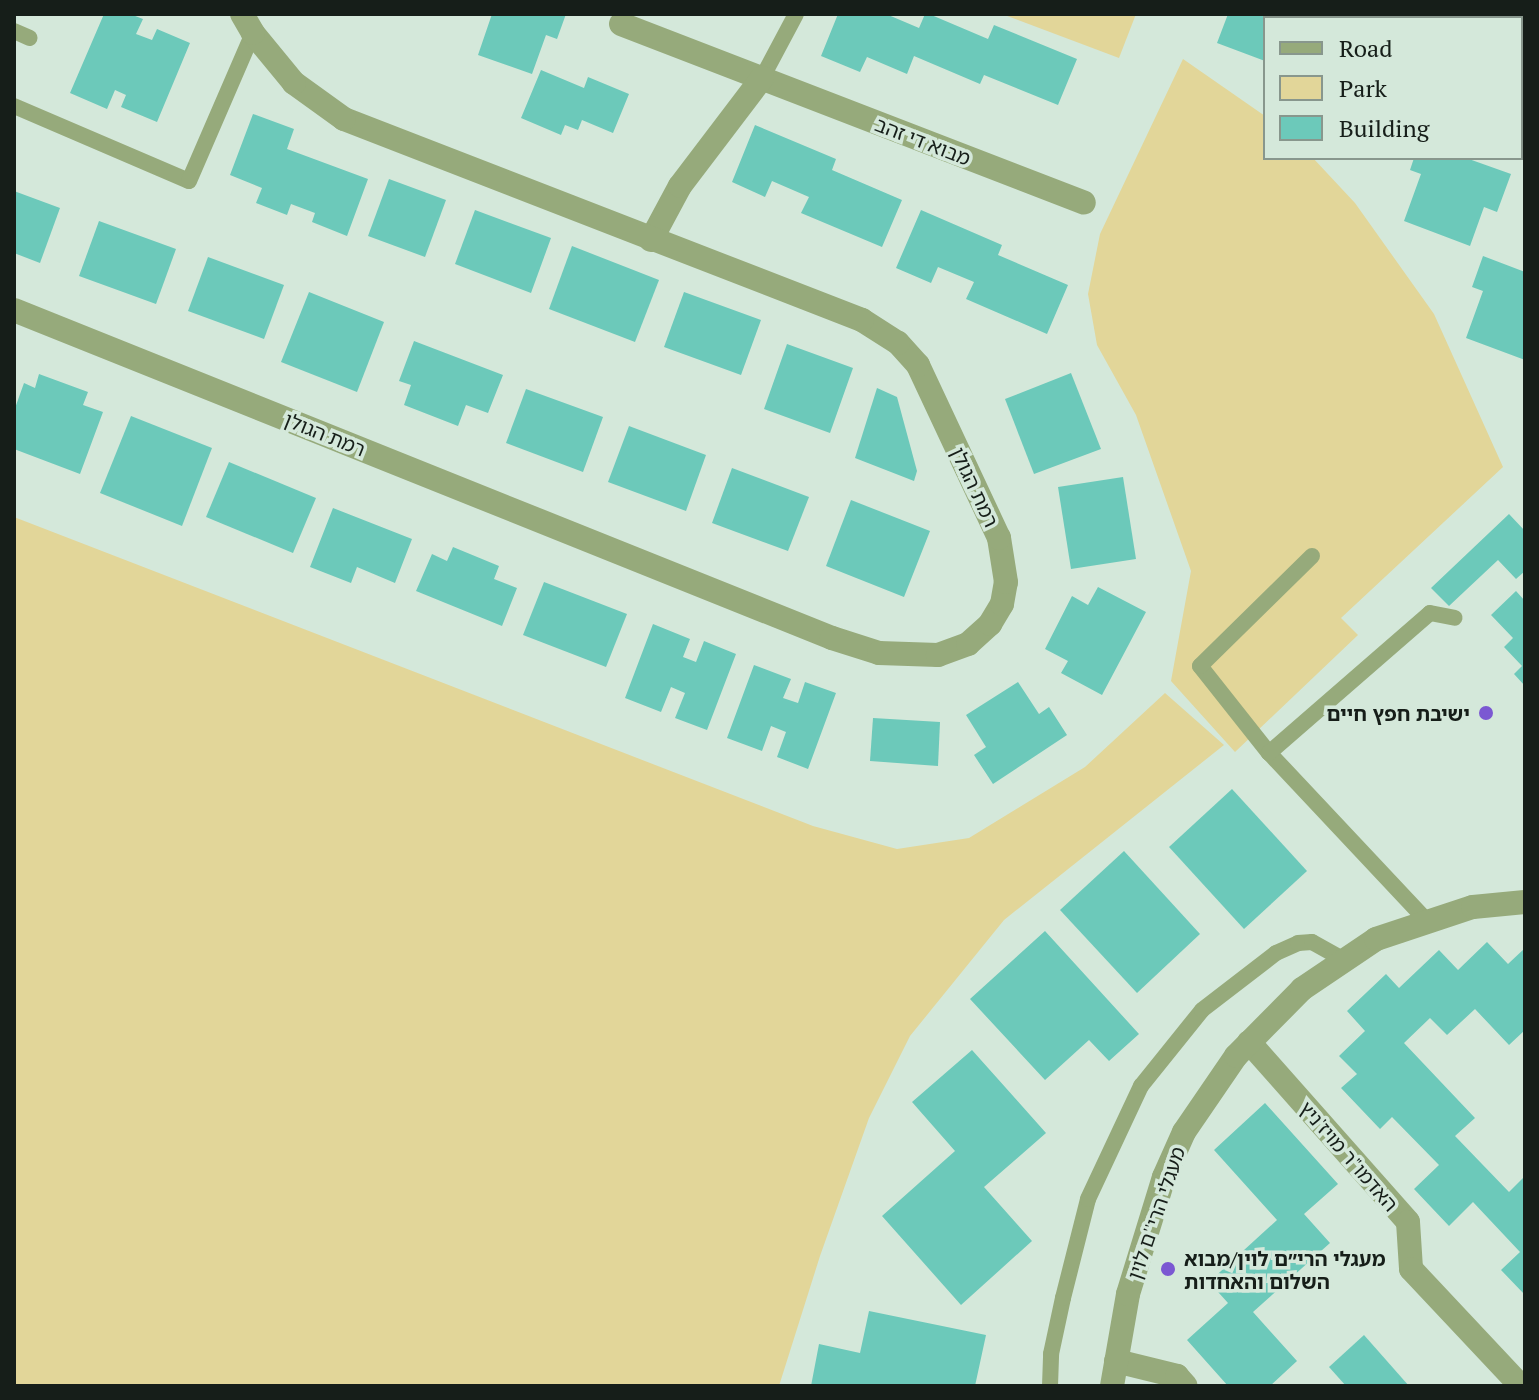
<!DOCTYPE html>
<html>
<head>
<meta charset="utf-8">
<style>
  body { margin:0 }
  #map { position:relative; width:1539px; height:1400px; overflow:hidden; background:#d4e8da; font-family:"PT Serif","Noto Sans Hebrew",serif }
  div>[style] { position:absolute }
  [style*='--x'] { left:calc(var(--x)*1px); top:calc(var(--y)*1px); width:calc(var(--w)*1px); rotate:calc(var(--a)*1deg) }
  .green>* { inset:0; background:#e2d699 }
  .building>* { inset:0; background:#6cc9ba }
  .service>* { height:16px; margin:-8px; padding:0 8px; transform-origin:8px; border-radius:8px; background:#96aa7b }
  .minor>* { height:24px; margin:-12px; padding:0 12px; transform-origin:12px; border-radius:12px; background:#96aa7b }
  .tertiary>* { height:24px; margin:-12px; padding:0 12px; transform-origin:12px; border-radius:12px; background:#96aa7b }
  .dots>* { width:22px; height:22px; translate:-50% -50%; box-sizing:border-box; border:4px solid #d4e8da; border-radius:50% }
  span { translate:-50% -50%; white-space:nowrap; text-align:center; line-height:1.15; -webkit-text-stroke:7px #d4e8da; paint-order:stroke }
  .street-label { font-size:20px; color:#161e19 }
  .poi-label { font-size:20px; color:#161e19; font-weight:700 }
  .right { translate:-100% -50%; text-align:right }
  .left { translate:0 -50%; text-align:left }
  .frame { position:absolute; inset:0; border:16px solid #161e19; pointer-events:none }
  .legend { position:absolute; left:1263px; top:16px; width:260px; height:144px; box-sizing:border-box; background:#d4e8da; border:2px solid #88978d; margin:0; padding:10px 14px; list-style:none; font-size:24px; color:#161e19 }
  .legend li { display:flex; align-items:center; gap:16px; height:40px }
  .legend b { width:40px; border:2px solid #88978d }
</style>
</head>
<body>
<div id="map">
  <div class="green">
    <i style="clip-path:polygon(1002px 14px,1136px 14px,1119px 58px)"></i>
    <i style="clip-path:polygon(1183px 59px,1265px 116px,1265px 158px,1313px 158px,1355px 203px,1434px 314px,1503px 467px,1341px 618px,1358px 635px,1235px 752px,1171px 681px,1191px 571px,1136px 415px,1097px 345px,1088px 294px,1100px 234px)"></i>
    <i style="clip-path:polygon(14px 517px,813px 826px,897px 849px,969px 838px,1085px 767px,1165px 693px,1224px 745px,1004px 920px,910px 1036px,869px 1118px,820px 1256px,779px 1386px,14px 1386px)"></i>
  </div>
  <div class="building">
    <i style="clip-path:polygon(104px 14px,130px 14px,143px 19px,136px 34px,152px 40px,157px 29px,190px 43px,157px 122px,121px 107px,126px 95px,115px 90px,107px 109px,70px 93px)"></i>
    <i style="clip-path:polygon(492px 14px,566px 14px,557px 39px,546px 35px,532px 74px,478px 55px)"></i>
    <i style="clip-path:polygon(838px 14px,886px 14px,919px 28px,925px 14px,929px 14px,988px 39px,994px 25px,1077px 59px,1058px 105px,984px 75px,980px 84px,914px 56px,907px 74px,867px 57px,860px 72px,821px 56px)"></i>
    <i style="clip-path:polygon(1228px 14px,1321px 14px,1319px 18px,1265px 18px,1265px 61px,1217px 43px)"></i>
    <i style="clip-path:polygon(541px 70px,584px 88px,588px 77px,629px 94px,613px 133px,582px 120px,578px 130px,565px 125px,561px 135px,521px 118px)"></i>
    <i style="clip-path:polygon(253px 114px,294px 129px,287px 149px,368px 179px,347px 236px,312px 222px,315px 213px,291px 204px,287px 215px,256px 203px,262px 188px,230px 175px)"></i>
    <i style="clip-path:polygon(755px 125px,836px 159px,832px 170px,902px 200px,882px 247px,801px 213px,809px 197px,772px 181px,765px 197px,732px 182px)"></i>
    <i style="clip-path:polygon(1414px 158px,1466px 158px,1511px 174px,1497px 212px,1484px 207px,1470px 246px,1404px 221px,1421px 174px,1410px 170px)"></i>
    <i style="clip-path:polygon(389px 179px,446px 200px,425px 257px,368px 236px)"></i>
    <i style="clip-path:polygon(14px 191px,60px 208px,40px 263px,14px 253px)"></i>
    <i style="clip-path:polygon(475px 210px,551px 238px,531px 293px,455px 264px)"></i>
    <i style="clip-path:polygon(921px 210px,1002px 245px,998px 255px,1068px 285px,1047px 334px,966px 299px,974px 282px,938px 267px,931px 283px,896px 268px)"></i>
    <i style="clip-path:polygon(99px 221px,176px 249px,156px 304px,79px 276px)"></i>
    <i style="clip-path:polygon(572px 246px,659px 280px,635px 342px,549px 309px)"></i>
    <i style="clip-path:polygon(1483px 256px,1525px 272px,1525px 360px,1466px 338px,1483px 291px,1472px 287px)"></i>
    <i style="clip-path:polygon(208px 257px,284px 285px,264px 339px,188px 311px)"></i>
    <i style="clip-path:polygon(309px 292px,384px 322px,357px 392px,281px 362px)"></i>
    <i style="clip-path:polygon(684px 292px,761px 320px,741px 375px,664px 347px)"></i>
    <i style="clip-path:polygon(414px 341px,503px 375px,488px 413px,466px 405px,458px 426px,404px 405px,411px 385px,399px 381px)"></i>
    <i style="clip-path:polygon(787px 344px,853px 368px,830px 433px,764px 409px)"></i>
    <i style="clip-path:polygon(1071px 373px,1101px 449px,1034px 474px,1005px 399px)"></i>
    <i style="clip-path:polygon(39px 374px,88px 392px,83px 405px,103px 412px,80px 474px,14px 449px,14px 411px,24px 383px,35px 388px)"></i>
    <i style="clip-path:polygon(877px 388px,897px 397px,917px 471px,914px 481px,855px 458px)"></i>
    <i style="clip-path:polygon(526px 389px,603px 417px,583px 472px,506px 443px)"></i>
    <i style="clip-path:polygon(131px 416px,212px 448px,182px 526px,100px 493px)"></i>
    <i style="clip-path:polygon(629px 426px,706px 455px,686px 511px,608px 482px)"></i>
    <i style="clip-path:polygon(229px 462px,316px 498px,293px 553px,206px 517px)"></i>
    <i style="clip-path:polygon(732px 468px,809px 497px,788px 551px,712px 523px)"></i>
    <i style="clip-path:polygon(1123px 477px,1136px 559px,1071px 569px,1058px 487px)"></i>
    <i style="clip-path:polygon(851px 500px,930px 531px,904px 597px,826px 566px)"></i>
    <i style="clip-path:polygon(333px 508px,412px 539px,395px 583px,357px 567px,351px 583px,310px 567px)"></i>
    <i style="clip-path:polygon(1509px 514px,1525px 531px,1525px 571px,1516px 579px,1498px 560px,1449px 606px,1431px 588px)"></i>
    <i style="clip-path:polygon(453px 547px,499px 566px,494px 579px,517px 588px,502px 626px,416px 591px,432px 554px,447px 561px)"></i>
    <i style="clip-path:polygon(544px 582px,627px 614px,606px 667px,523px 635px)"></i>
    <i style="clip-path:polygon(1098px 587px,1146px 612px,1102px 695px,1061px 673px,1068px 661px,1045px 649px,1072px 596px,1088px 605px)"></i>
    <i style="clip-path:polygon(1516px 591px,1525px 601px,1525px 686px,1514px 674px,1522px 666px,1504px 647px,1513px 638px,1491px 615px)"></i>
    <i style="clip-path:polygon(653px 624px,690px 639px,683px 657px,696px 662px,704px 641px,736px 654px,707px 730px,675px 718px,685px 693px,671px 687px,661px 712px,625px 698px)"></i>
    <i style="clip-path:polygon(754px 665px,791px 679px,783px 698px,798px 703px,805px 682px,836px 693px,808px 769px,777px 757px,786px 732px,771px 726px,762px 751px,727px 738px)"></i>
    <i style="clip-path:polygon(1018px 682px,1039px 714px,1049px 707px,1067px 735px,993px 784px,974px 755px,986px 747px,966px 715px)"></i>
    <i style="clip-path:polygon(873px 718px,940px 722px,938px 766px,870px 761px)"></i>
    <i style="clip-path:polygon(1232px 789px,1307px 871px,1244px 929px,1169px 847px)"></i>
    <i style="clip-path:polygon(1124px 851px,1200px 934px,1137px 993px,1060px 910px)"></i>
    <i style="clip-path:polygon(1045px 931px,1139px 1034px,1109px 1061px,1089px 1040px,1045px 1080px,970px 999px)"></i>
    <i style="clip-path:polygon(1487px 942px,1508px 964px,1525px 948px,1525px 1030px,1509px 1045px,1475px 1009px,1447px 1035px,1430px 1018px,1404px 1043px,1475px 1118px,1455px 1136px,1509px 1192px,1525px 1176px,1525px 1295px,1501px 1270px,1520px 1252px,1473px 1202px,1449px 1226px,1414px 1189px,1439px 1165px,1392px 1117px,1380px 1129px,1341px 1088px,1357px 1074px,1339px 1056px,1365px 1031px,1347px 1011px,1386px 974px,1399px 988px,1439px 950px,1458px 970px)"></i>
    <i style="clip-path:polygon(972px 1050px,1046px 1133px,984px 1187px,1032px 1241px,961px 1305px,882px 1216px,955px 1151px,912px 1102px)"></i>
    <i style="clip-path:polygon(1265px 1103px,1338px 1184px,1304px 1214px,1330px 1243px,1253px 1312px,1297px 1361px,1270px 1386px,1228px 1386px,1187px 1340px,1228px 1303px,1209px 1282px,1277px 1220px,1214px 1150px)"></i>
    <i style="clip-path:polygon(869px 1311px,986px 1335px,975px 1386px,811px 1386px,819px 1344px,860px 1353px)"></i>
    <i style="clip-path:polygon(1364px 1335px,1409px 1386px,1346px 1386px,1329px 1367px)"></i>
  </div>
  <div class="service">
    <i style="--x:1395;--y:14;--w:6;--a:39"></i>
    <i style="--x:14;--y:31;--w:17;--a:24"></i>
    <i style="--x:762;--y:78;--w:72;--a:-62"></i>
    <i style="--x:14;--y:106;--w:190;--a:23.2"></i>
    <i style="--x:189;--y:181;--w:161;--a:-66.6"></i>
    <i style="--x:1521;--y:141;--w:6;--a:51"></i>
    <i style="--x:1269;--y:753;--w:111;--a:-128.4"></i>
    <i style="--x:1200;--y:666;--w:157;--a:-44.5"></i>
    <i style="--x:1427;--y:921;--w:231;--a:-133.2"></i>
    <i style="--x:1269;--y:753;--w:213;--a:-41"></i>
    <i style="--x:1430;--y:613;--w:25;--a:11"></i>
    <i style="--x:1050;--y:1386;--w:32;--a:-88"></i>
    <i style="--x:1051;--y:1354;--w:57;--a:-77.9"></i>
    <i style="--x:1063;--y:1298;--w:102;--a:-75.8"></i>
    <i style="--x:1088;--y:1199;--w:125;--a:-64.9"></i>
    <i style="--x:1141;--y:1086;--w:97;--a:-51.2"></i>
    <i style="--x:1202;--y:1010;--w:93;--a:-37.6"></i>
    <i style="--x:1276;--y:953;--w:24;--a:-24"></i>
    <i style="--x:1298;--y:943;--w:14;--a:-4"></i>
    <i style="--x:1312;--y:942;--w:38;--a:29"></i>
  </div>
  <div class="minor">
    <i style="--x:621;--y:24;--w:496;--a:21.1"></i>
    <i style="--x:651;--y:240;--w:61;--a:-61.8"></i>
    <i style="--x:680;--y:186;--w:136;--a:-52.8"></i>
    <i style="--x:14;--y:310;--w:881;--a:21.85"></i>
    <i style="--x:832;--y:638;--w:49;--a:17.7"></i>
    <i style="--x:879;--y:653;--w:59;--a:1.9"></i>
    <i style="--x:938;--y:655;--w:32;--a:-20"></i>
    <i style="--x:968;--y:644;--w:30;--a:-42"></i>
    <i style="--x:990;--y:624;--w:23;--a:-59"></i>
    <i style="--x:1002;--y:604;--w:22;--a:-80"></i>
    <i style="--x:1006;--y:582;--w:45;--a:-99"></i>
    <i style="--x:999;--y:538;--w:191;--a:-115.1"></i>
    <i style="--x:918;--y:365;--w:30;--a:-132"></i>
    <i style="--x:898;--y:343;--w:43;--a:-147.4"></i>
    <i style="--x:862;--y:320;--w:556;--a:-158.79"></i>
    <i style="--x:344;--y:119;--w:62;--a:-144.2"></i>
    <i style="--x:294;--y:83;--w:65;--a:-129.4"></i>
    <i style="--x:253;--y:33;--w:22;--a:-120"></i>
    <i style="--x:1249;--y:1042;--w:240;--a:48.5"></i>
    <i style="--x:1408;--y:1222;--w:47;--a:86.3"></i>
    <i style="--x:1411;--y:1269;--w:161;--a:46.8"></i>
    <i style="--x:1116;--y:1361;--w:63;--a:13.8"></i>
    <i style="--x:1177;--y:1376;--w:13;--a:48"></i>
    <i style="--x:1112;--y:1386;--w:93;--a:-80.1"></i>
    <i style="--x:1128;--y:1294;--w:122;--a:-72.9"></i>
    <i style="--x:1164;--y:1177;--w:49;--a:-66"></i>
    <i style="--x:1184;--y:1132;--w:92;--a:-55.6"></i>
    <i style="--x:1236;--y:1056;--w:94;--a:-45.4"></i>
    <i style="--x:1302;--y:989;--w:89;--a:-34"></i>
    <i style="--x:1376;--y:939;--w:102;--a:-18.3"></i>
    <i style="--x:1473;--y:907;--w:52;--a:-5.5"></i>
  </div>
  <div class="tertiary">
    <i style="--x:1488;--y:14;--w:6;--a:45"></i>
    <i style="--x:1521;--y:43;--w:6;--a:45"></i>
  </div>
  <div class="dots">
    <i style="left:1486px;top:713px;background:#7b58d2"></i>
    <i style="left:1168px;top:1269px;background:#7b58d2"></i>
  </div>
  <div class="street-label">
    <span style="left:923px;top:141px;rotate:21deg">מבוא די זהב</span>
    <span style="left:325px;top:434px;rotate:22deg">רמת הגולן</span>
    <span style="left:975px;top:487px;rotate:65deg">רמת הגולן</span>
    <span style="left:1349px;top:1156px;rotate:49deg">האדמו"ר מויז'ניץ</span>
    <span style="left:1156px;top:1213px;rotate:-71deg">מעגלי הרי''ם לוין</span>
  </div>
  <div class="poi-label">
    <span class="right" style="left:1470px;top:713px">ישיבת חפץ חיים</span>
    <span class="left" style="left:1184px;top:1270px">מעגלי הרי״ם לוין/מבוא<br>השלום והאחדות</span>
  </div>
  <div class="frame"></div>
  <ul class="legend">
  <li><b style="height:10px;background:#96aa7b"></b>Road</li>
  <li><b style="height:22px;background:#e2d699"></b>Park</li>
  <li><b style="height:22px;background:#6cc9ba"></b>Building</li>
  </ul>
</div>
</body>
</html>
